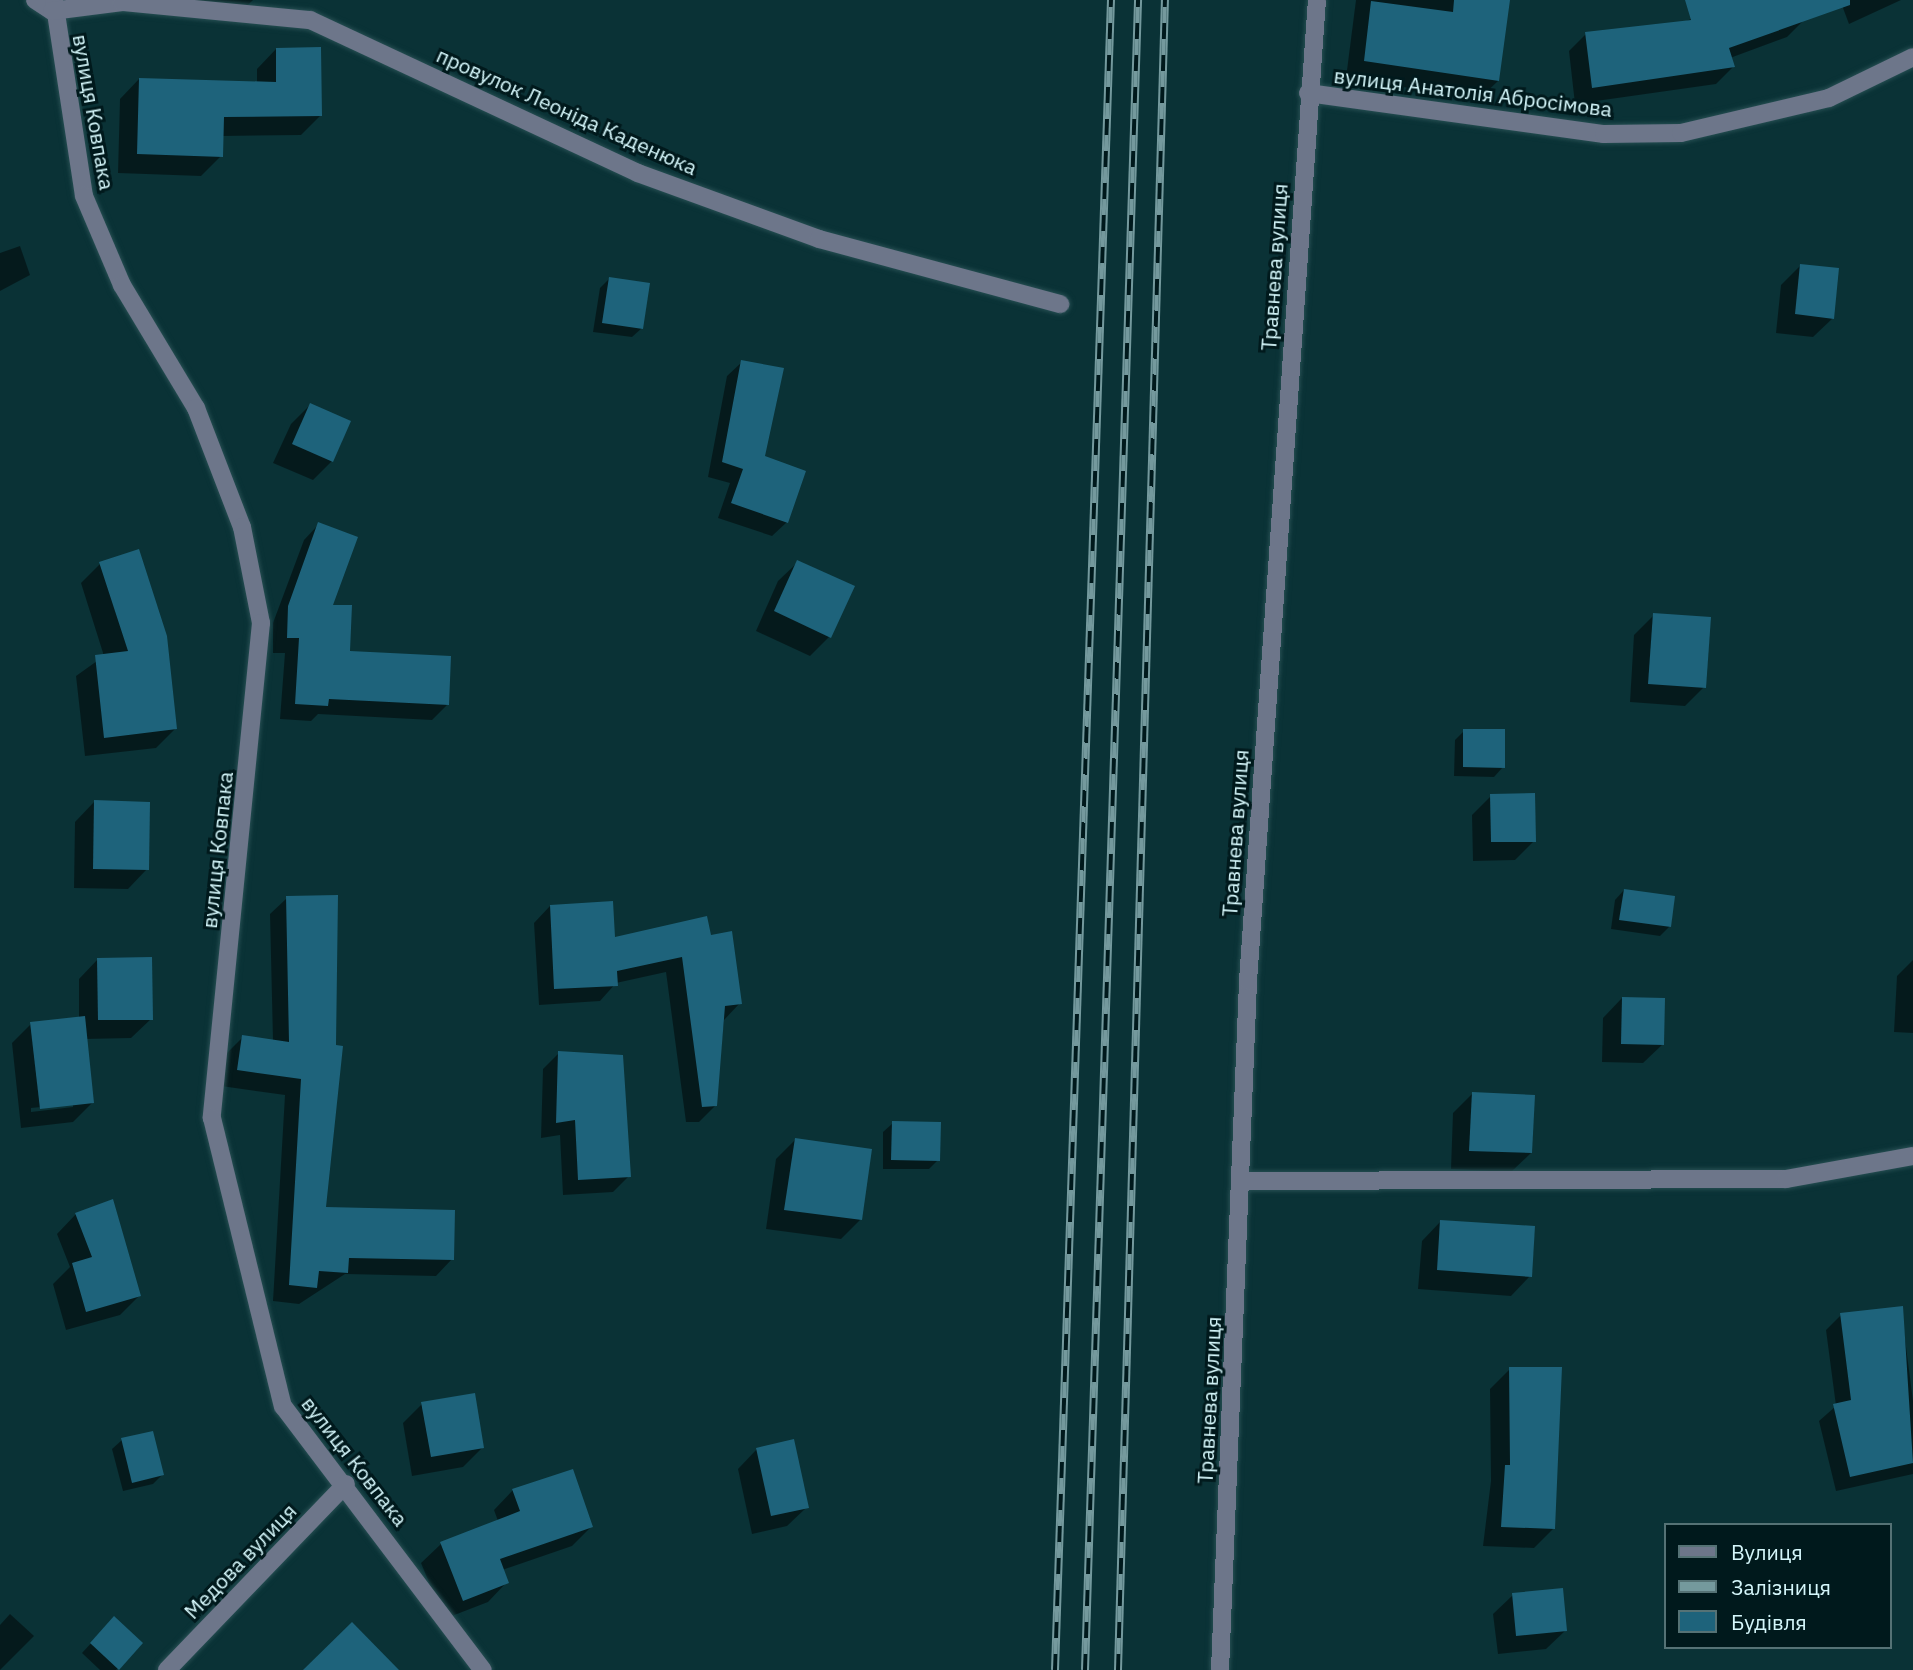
<!DOCTYPE html>
<html>
<head>
<meta charset="utf-8">
<style>
  body { margin:0 }
  #map { position:relative; width:1913px; height:1670px; overflow:hidden; background:#0a3236; font-family:"IBM Plex Sans",sans-serif }
  div>[style] { position:absolute }
  [style*='--x'] { left:calc(var(--x)*1px); top:calc(var(--y)*1px); width:calc(var(--w)*1px); rotate:calc(var(--a)*1deg) }
  .shadow>* { inset:0; background:#0007 }
  .building>* { inset:0; background:#1e637b }
  .roads { filter:drop-shadow(0 0 2px #264e52) drop-shadow(0 0 2px #264e52) }
  .minor>* { height:18px; margin:-9px; padding:0 9px; transform-origin:9px; border-radius:9px; background:#6d768a }
  .rail>* { height:8px; margin-top:-4px; transform-origin:0; background:repeating-linear-gradient(90deg,#00191c 0 16px,#74999d 0 32px); box-sizing:border-box; border-block:2px solid #74999d }
  span { translate:-50% -50%; white-space:nowrap; text-align:center; line-height:1.15; -webkit-text-stroke:6px #00191c; paint-order:stroke }
  .street-label { font-size:21px; color:#d5f7fb }
  .legend { position:absolute; left:1664px; top:1523px; width:228px; height:126px; box-sizing:border-box; background:#00191c; border:2px solid #557275; margin:0; padding:9px 12px; list-style:none; font-size:21px; color:#d5f7fb }
  .legend li { display:flex; align-items:center; gap:14px; height:35px }
  .legend b { width:35px; border:2px solid #557275 }
</style>
</head>
<body>
<div id="map">
  <div class="shadow">
    <i style="clip-path:polygon(161px 0,253px 0,238px 15px)"></i>
    <i style="clip-path:polygon(1356px 0,1509px 0,1498px 81px,1479px 99px,1346px 78px)"></i>
    <i style="clip-path:polygon(1735px 0,1797px 0,1804px 20px,1787px 37px,1730px 58px,1733px 67px,1716px 84px,1575px 104px,1569px 51px,1586px 34px,1684px 22px)"></i>
    <i style="clip-path:polygon(1840px 0,1901px 0,1849px 24px)"></i>
    <i style="clip-path:polygon(276px 49px,320px 116px,301px 135px,222px 136px,221px 156px,201px 176px,118px 173px,120px 99px,139px 79px,257px 83px,257px 69px)"></i>
    <i style="clip-path:polygon(20px 246px,30px 275px,0 291px,0 253px)"></i>
    <i style="clip-path:polygon(1800px 266px,1833px 318px,1813px 337px,1776px 333px,1781px 285px)"></i>
    <i style="clip-path:polygon(609px 279px,642px 328px,632px 337px,593px 332px,600px 288px)"></i>
    <i style="clip-path:polygon(742px 362px,763px 457px,787px 522px,772px 536px,718px 518px,730px 483px,708px 477px,727px 376px)"></i>
    <i style="clip-path:polygon(310px 405px,332px 461px,313px 480px,273px 463px,291px 424px)"></i>
    <i style="clip-path:polygon(319px 524px,330px 606px,348px 652px,447px 705px,432px 720px,318px 714px,311px 721px,280px 719px,285px 653px,273px 653px,273px 623px,304px 540px)"></i>
    <i style="clip-path:polygon(798px 562px,829px 637px,810px 656px,756px 631px,778px 581px)"></i>
    <i style="clip-path:polygon(100px 564px,176px 728px,156px 748px,85px 756px,76px 676px,104px 656px,81px 583px)"></i>
    <i style="clip-path:polygon(1654px 615px,1704px 687px,1685px 706px,1630px 702px,1634px 635px)"></i>
    <i style="clip-path:polygon(1464px 731px,1503px 767px,1494px 777px,1454px 776px,1455px 740px)"></i>
    <i style="clip-path:polygon(1491px 796px,1534px 841px,1515px 860px,1473px 861px,1472px 815px)"></i>
    <i style="clip-path:polygon(94px 802px,147px 869px,128px 889px,74px 888px,75px 822px)"></i>
    <i style="clip-path:polygon(1624px 890px,1670px 926px,1660px 936px,1611px 929px,1615px 900px)"></i>
    <i style="clip-path:polygon(287px 898px,324px 1209px,452px 1259px,436px 1276px,345px 1274px,299px 1304px,273px 1301px,285px 1095px,221px 1086px,227px 1053px,243px 1037px,273px 1041px,270px 914px)"></i>
    <i style="clip-path:polygon(550px 906px,613px 939px,710px 937px,740px 1003px,724px 1020px,715px 1106px,699px 1122px,686px 1122px,666px 972px,616px 983px,600px 1001px,539px 1005px,534px 923px)"></i>
    <i style="clip-path:polygon(evenodd,98px 959px,151px 1019px,131px 1038px,85px 1039px,92px 1103px,73px 1122px,21px 1128px,12px 1043px,31px 1024px,79px 1018px,79px 979px,98px 959px,73px 1104px,73px 1107px,31px 1112px,31px 1108px,73px 1104px)"></i>
    <i style="clip-path:polygon(1913px 960px,1913px 1033px,1894px 1032px,1897px 976px)"></i>
    <i style="clip-path:polygon(1622px 998px,1663px 1044px,1643px 1063px,1602px 1062px,1603px 1018px)"></i>
    <i style="clip-path:polygon(559px 1053px,629px 1176px,613px 1192px,563px 1195px,560px 1135px,541px 1138px,543px 1069px)"></i>
    <i style="clip-path:polygon(1473px 1093px,1531px 1153px,1511px 1172px,1451px 1169px,1453px 1113px)"></i>
    <i style="clip-path:polygon(893px 1123px,938px 1160px,929px 1169px,883px 1169px,883px 1132px)"></i>
    <i style="clip-path:polygon(795px 1140px,860px 1220px,841px 1239px,766px 1229px,776px 1159px)"></i>
    <i style="clip-path:polygon(76px 1214px,139px 1296px,120px 1315px,66px 1330px,53px 1284px,70px 1267px,57px 1234px)"></i>
    <i style="clip-path:polygon(1441px 1221px,1530px 1276px,1511px 1296px,1418px 1289px,1422px 1241px)"></i>
    <i style="clip-path:polygon(1901px 1308px,1913px 1401px,1913px 1474px,1836px 1491px,1819px 1421px,1836px 1406px,1826px 1330px,1841px 1315px)"></i>
    <i style="clip-path:polygon(1510px 1369px,1553px 1529px,1534px 1548px,1483px 1546px,1491px 1481px,1490px 1389px)"></i>
    <i style="clip-path:polygon(422px 1404px,482px 1448px,463px 1467px,412px 1476px,403px 1423px)"></i>
    <i style="clip-path:polygon(122px 1440px,162px 1475px,153px 1484px,123px 1491px,112px 1449px)"></i>
    <i style="clip-path:polygon(757px 1449px,807px 1507px,787px 1526px,752px 1534px,738px 1469px)"></i>
    <i style="clip-path:polygon(513px 1490px,591px 1527px,572px 1546px,502px 1570px,507px 1582px,488px 1602px,444px 1619px,421px 1563px,441px 1544px,498px 1521px,494px 1510px)"></i>
    <i style="clip-path:polygon(1513px 1595px,1566px 1630px,1546px 1649px,1498px 1654px,1493px 1614px)"></i>
    <i style="clip-path:polygon(10px 1614px,34px 1636px,0 1670px,0 1625px)"></i>
    <i style="clip-path:polygon(105px 1628px,141px 1643px,116px 1670px,100px 1670px,82px 1653px)"></i>
  </div>
  <div class="building">
    <i style="clip-path:polygon(1454px 0,1510px 0,1499px 81px,1364px 61px,1371px 1px,1453px 12px)"></i>
    <i style="clip-path:polygon(1685px 0,1850px 0,1850px 5px,1729px 48px,1735px 67px,1592px 88px,1585px 32px,1691px 20px)"></i>
    <i style="clip-path:polygon(321px 47px,322px 116px,224px 117px,223px 157px,137px 154px,139px 78px,276px 82px,276px 48px)"></i>
    <i style="clip-path:polygon(1800px 264px,1839px 268px,1834px 319px,1795px 314px)"></i>
    <i style="clip-path:polygon(609px 277px,650px 283px,643px 329px,602px 323px)"></i>
    <i style="clip-path:polygon(741px 360px,784px 368px,765px 456px,806px 471px,788px 523px,731px 503px,743px 469px,722px 462px)"></i>
    <i style="clip-path:polygon(310px 403px,351px 421px,333px 462px,292px 444px)"></i>
    <i style="clip-path:polygon(318px 522px,358px 537px,333px 605px,352px 605px,350px 651px,451px 656px,449px 705px,329px 699px,328px 706px,295px 704px,299px 638px,287px 638px,288px 606px)"></i>
    <i style="clip-path:polygon(139px 549px,167px 636px,177px 729px,104px 738px,95px 655px,128px 651px,99px 562px)"></i>
    <i style="clip-path:polygon(797px 560px,855px 586px,831px 638px,774px 611px)"></i>
    <i style="clip-path:polygon(1653px 613px,1711px 617px,1706px 688px,1648px 684px)"></i>
    <i style="clip-path:polygon(1463px 729px,1505px 729px,1505px 768px,1463px 767px)"></i>
    <i style="clip-path:polygon(1535px 793px,1536px 842px,1491px 842px,1490px 794px)"></i>
    <i style="clip-path:polygon(94px 800px,150px 802px,149px 870px,93px 869px)"></i>
    <i style="clip-path:polygon(1624px 889px,1675px 896px,1671px 927px,1619px 920px)"></i>
    <i style="clip-path:polygon(338px 895px,336px 1045px,343px 1046px,326px 1207px,455px 1210px,454px 1260px,349px 1258px,348px 1273px,319px 1271px,317px 1288px,289px 1285px,301px 1079px,237px 1070px,242px 1035px,289px 1042px,286px 896px)"></i>
    <i style="clip-path:polygon(613px 901px,615px 937px,707px 916px,711px 935px,732px 931px,742px 1004px,725px 1006px,717px 1106px,702px 1107px,682px 957px,617px 971px,618px 986px,554px 989px,550px 905px)"></i>
    <i style="clip-path:polygon(152px 957px,153px 1020px,98px 1020px,97px 958px)"></i>
    <i style="clip-path:polygon(1622px 997px,1665px 998px,1664px 1045px,1621px 1044px)"></i>
    <i style="clip-path:polygon(85px 1016px,94px 1103px,40px 1109px,30px 1022px)"></i>
    <i style="clip-path:polygon(558px 1051px,623px 1055px,631px 1177px,578px 1180px,575px 1120px,556px 1123px)"></i>
    <i style="clip-path:polygon(1472px 1092px,1535px 1095px,1532px 1153px,1469px 1151px)"></i>
    <i style="clip-path:polygon(892px 1121px,941px 1122px,940px 1161px,891px 1160px)"></i>
    <i style="clip-path:polygon(795px 1138px,872px 1149px,862px 1220px,784px 1210px)"></i>
    <i style="clip-path:polygon(113px 1199px,141px 1296px,86px 1312px,72px 1263px,92px 1257px,75px 1213px)"></i>
    <i style="clip-path:polygon(1440px 1220px,1535px 1226px,1532px 1277px,1437px 1270px)"></i>
    <i style="clip-path:polygon(1903px 1306px,1913px 1463px,1850px 1477px,1833px 1404px,1851px 1400px,1840px 1313px)"></i>
    <i style="clip-path:polygon(1509px 1367px,1562px 1367px,1555px 1529px,1501px 1527px,1505px 1465px,1510px 1465px)"></i>
    <i style="clip-path:polygon(475px 1393px,484px 1448px,431px 1457px,421px 1402px)"></i>
    <i style="clip-path:polygon(153px 1431px,164px 1475px,132px 1483px,121px 1438px)"></i>
    <i style="clip-path:polygon(794px 1439px,809px 1508px,771px 1516px,756px 1448px)"></i>
    <i style="clip-path:polygon(573px 1469px,593px 1527px,500px 1559px,509px 1583px,463px 1601px,440px 1542px,520px 1511px,512px 1489px)"></i>
    <i style="clip-path:polygon(1563px 1588px,1567px 1631px,1516px 1636px,1512px 1593px)"></i>
    <i style="clip-path:polygon(114px 1616px,143px 1643px,119px 1670px,90px 1643px)"></i>
    <i style="clip-path:polygon(352px 1622px,399px 1670px,303px 1670px)"></i>
  </div>
  <div class="roads">
    <div class="minor">
      <i style="--x:35;--y:0;--w:20;--a:33"></i>
      <i style="--x:54;--y:0;--w:198;--a:81.3"></i>
      <i style="--x:84;--y:196;--w:97;--a:66.9"></i>
      <i style="--x:122;--y:285;--w:144;--a:59"></i>
      <i style="--x:196;--y:408;--w:128;--a:68.9"></i>
      <i style="--x:242;--y:527;--w:98;--a:78.8"></i>
      <i style="--x:261;--y:623;--w:497;--a:95.7"></i>
      <i style="--x:212;--y:1118;--w:297;--a:76.2"></i>
      <i style="--x:283;--y:1406;--w:331;--a:52.9"></i>
      <i style="--x:52;--y:11;--w:71;--a:-7.3"></i>
      <i style="--x:122;--y:2;--w:189;--a:5.5"></i>
      <i style="--x:310;--y:20;--w:362;--a:25"></i>
      <i style="--x:638;--y:173;--w:193;--a:20"></i>
      <i style="--x:819;--y:239;--w:250;--a:15.1"></i>
      <i style="--x:1308;--y:93;--w:299;--a:7.9"></i>
      <i style="--x:1604;--y:134;--w:77;--a:-0.7"></i>
      <i style="--x:1681;--y:133;--w:152;--a:-13.3"></i>
      <i style="--x:1829;--y:98;--w:93;--a:-26"></i>
      <i style="--x:1243;--y:1181;--w:543;--a:-0.21"></i>
      <i style="--x:1786;--y:1179;--w:129;--a:-10.3"></i>
      <i style="--x:167;--y:1670;--w:258;--a:-46.1"></i>
      <i style="--x:1220;--y:1670;--w:690;--a:-87.67"></i>
      <i style="--x:1248;--y:981;--w:983;--a:-85.98"></i>
    </div>
  </div>
  <div class="rail">
    <i style="--x:1055;--y:1670;--w:1671;--a:-88.08"></i>
    <i style="--x:1085;--y:1670;--w:1671;--a:-88.18"></i>
    <i style="--x:1118;--y:1670;--w:1671;--a:-88.39"></i>
  </div>
  <div class="street-label">
    <span style="left:1473px;top:92px;rotate:7deg">вулиця Анатолія Абросімова</span>
    <span style="left:567px;top:111px;rotate:24deg">провулок Леоніда Каденюка</span>
    <span style="left:94px;top:112px;rotate:80deg">вулиця Ковпака</span>
    <span style="left:1274px;top:267px;rotate:-86deg">Травнева вулиця</span>
    <span style="left:1235px;top:833px;rotate:-86deg">Травнева вулиця</span>
    <span style="left:217px;top:850px;rotate:-84deg">вулиця Ковпака</span>
    <span style="left:1209px;top:1400px;rotate:-87deg">Травнева вулиця</span>
    <span style="left:355px;top:1461px;rotate:52deg">вулиця Ковпака</span>
    <span style="left:240px;top:1561px;rotate:-46deg">Медова вулиця</span>
  </div>
  <ul class="legend">
  <li><b style="height:9px;background:#6d768a"></b>Вулиця</li>
  <li><b style="height:9px;background:#74999d"></b>Залізниця</li>
  <li><b style="height:19px;background:#1e637b"></b>Будівля</li>
  </ul>
</div>
</body>
</html>
